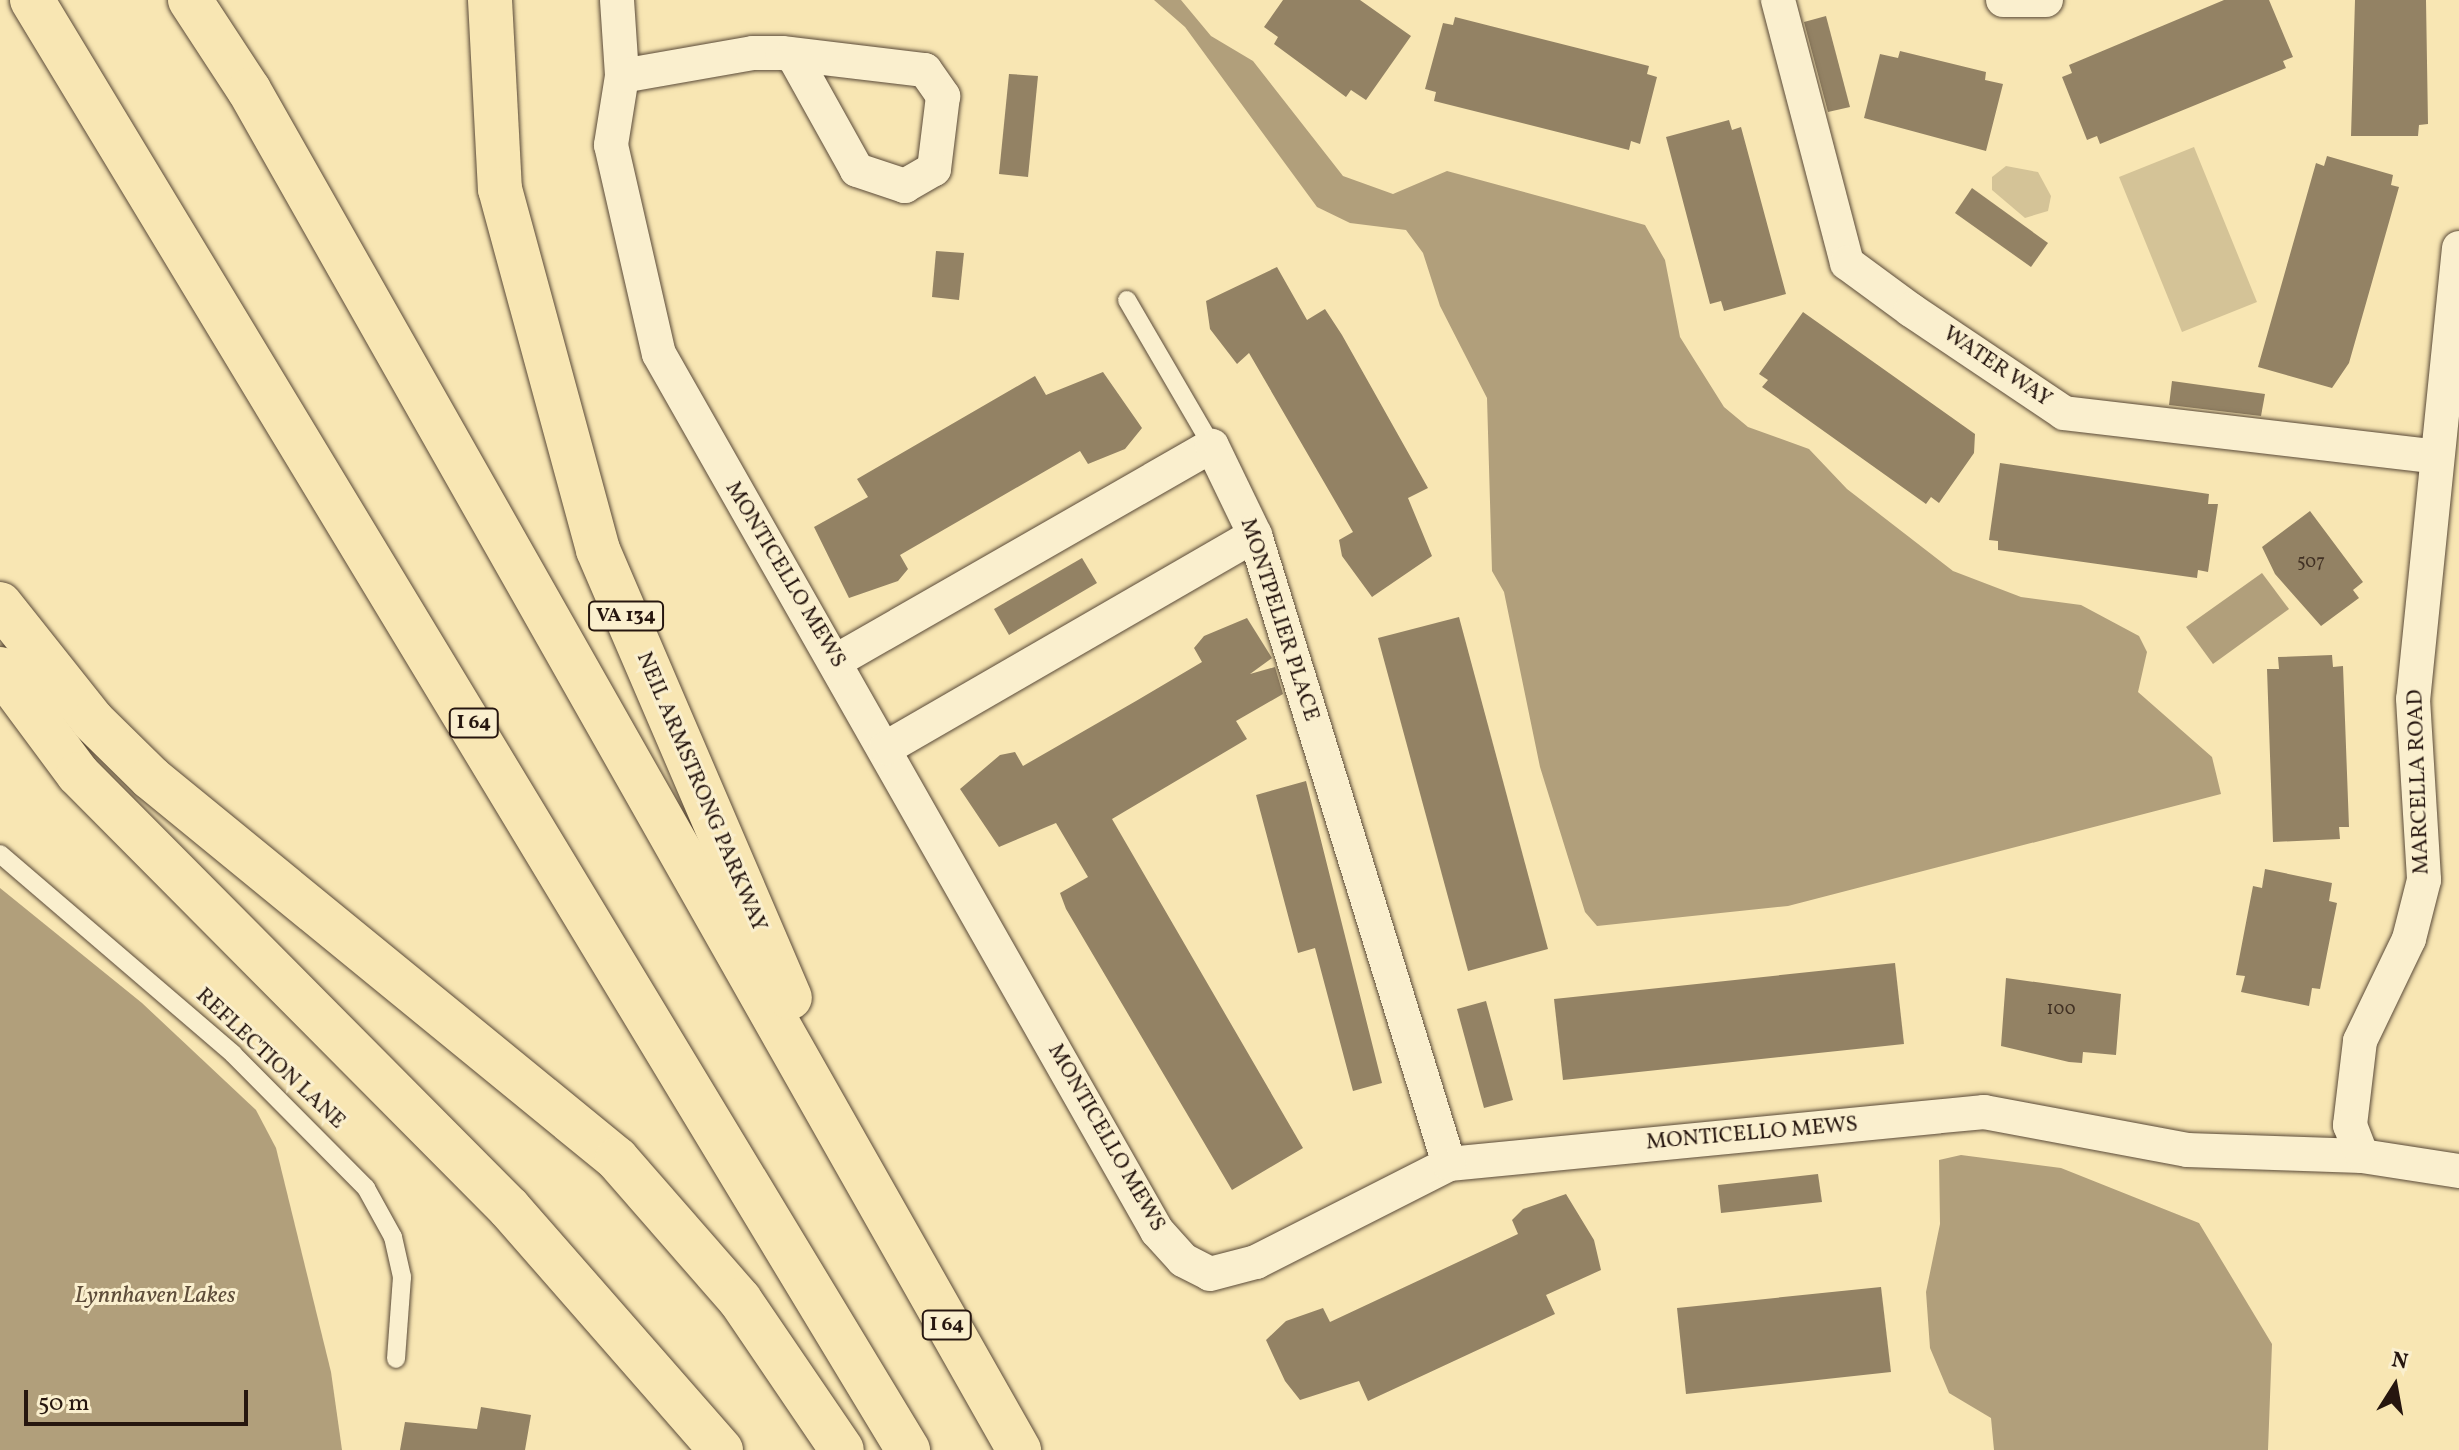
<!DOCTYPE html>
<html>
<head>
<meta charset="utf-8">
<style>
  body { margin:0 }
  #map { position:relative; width:2459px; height:1450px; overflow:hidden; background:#f8e6b3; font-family:Vollkorn,serif }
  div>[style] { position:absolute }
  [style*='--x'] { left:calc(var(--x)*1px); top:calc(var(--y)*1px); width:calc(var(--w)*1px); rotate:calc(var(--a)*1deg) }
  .green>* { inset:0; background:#d4c397 }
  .water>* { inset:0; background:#b19f7b }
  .building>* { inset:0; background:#938264 }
  .roads { filter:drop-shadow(0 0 2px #5a4a38) drop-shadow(0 0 2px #5a4a38) }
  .lane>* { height:18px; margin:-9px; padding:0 9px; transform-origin:9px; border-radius:9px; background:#faefce }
  .street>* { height:34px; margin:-17px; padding:0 17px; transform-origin:17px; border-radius:17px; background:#faefce }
  .highway>* { height:44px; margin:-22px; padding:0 22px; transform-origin:22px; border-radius:22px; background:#f8e6b3 }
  span { translate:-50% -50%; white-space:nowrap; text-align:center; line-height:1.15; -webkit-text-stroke:6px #faefce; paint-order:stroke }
  .number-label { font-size:18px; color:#413124 }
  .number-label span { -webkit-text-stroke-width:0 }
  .shield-label span { padding:2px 6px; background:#faefce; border:2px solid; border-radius:6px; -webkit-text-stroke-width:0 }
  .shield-label { font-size:20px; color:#26160f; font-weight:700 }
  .street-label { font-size:22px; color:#26160f }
  .water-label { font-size:24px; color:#5e4d3a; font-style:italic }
  .north { position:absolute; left:2355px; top:1346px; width:80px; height:80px; -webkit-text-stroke:6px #faefce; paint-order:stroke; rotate:11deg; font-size:22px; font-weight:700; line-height:32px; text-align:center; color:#26160f }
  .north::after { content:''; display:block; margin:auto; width:28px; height:36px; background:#26160f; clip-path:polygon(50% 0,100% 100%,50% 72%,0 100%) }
  .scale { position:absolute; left:24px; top:1390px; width:224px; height:36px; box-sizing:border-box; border:4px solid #26160f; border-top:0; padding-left:10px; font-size:24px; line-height:28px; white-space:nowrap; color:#26160f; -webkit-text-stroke:6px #faefce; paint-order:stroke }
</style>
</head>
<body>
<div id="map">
  <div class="green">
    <i style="clip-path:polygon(2194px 147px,2257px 302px,2182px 332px,2119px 177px)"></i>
    <i style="clip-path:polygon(2006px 166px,2038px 172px,2051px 196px,2048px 211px,2025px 218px,1992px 190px,1992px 177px)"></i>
  </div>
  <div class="water">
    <i style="clip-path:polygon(1154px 0,1181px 0,1211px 36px,1253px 61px,1343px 176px,1393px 194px,1447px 171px,1645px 225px,1665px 260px,1680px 337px,1724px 407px,1748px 427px,1809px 449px,1847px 489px,1953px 571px,2021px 597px,2081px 605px,2139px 636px,2147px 652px,2138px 692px,2212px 757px,2221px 794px,1788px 906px,1597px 926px,1585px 912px,1540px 767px,1504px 592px,1492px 571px,1487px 398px,1440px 306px,1423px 253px,1406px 230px,1350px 223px,1317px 207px,1185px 27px)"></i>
    <i style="clip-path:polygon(2262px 573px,2289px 609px,2213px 664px,2186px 627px)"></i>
    <i style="clip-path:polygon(0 888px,142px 1003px,256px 1110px,276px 1148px,331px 1372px,342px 1450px,0 1450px)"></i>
    <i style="clip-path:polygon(1961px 1155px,2061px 1168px,2199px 1223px,2272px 1344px,2268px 1450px,1994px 1450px,1991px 1418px,1949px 1393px,1930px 1348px,1926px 1292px,1940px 1224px,1939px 1160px)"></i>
  </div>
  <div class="building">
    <i style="clip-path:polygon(1283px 0,1360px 0,1411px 36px,1366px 100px,1351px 90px,1346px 97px,1274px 44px,1278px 37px,1264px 27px)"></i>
    <i style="clip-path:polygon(2224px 0,2269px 0,2293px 57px,2283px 61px,2286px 68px,2100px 144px,2097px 136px,2087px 140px,2062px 77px,2072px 73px,2069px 65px)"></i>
    <i style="clip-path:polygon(2355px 0,2426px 0,2428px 124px,2419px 125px,2418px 136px,2351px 136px)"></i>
    <i style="clip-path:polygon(1826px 16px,1850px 107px,1828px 112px,1804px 22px)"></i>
    <i style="clip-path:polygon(1455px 17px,1649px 66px,1647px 74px,1657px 77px,1640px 144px,1631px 141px,1629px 150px,1434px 101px,1436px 92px,1425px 89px,1443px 23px,1453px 25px)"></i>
    <i style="clip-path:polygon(1900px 51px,1986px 72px,1985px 80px,2003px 84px,1986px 151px,1864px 118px,1880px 54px,1898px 58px)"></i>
    <i style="clip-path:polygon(1009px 74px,1038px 76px,1028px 177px,999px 174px)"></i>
    <i style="clip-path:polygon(1729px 120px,1732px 130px,1741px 127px,1786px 294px,1724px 311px,1721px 301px,1710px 304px,1666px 137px)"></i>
    <i style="clip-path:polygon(2327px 156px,2393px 175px,2391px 185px,2399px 187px,2349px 363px,2332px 388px,2258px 367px,2316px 163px,2324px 166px)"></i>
    <i style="clip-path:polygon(1972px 188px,2048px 243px,2031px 267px,1955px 213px)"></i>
    <i style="clip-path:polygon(936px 251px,964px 253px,959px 300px,932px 297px)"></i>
    <i style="clip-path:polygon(1277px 267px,1307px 320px,1325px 309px,1342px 335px,1428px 488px,1408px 498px,1432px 556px,1372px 597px,1342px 556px,1339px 540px,1353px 532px,1249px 353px,1237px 364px,1210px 329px,1206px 301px)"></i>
    <i style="clip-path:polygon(1803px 312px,1975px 434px,1974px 453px,1939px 503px,1931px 497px,1926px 504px,1762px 387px,1768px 380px,1759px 374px)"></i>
    <i style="clip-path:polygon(1103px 372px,1142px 428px,1125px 449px,1088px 464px,1080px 451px,900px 555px,908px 569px,898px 581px,849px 598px,814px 527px,868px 497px,857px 479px,1035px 376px,1046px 395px)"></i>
    <i style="clip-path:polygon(2172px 381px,2265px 394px,2261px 416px,2169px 405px)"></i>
    <i style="clip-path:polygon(2000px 463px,2209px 494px,2208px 504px,2218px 504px,2208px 572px,2198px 570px,2197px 578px,1998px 550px,1998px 541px,1989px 540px)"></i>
    <i style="clip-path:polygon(2310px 511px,2363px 582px,2353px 590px,2359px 598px,2321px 626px,2275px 574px,2262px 547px)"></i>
    <i style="clip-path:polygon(1082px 558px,1097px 583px,1009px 635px,994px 609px)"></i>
    <i style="clip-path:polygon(1459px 617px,1548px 949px,1468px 971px,1378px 638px)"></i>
    <i style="clip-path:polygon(1247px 618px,1272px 658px,1250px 674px,1275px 667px,1283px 694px,1236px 721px,1247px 739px,1112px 819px,1303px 1148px,1232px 1190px,1066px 909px,1060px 893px,1088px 877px,1056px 823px,999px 847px,960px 789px,1000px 755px,1015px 752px,1023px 766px,1136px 701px,1202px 662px,1194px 648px,1204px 636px)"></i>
    <i style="clip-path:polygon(2332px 655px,2333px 667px,2343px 666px,2349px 827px,2339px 827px,2340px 839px,2273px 842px,2267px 669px,2279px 669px,2278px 657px)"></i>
    <i style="clip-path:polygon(1306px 781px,1382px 1083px,1353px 1091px,1315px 948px,1298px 953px,1256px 795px)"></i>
    <i style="clip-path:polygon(2265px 869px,2332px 883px,2329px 901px,2337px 903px,2320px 989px,2312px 988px,2309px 1006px,2241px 992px,2245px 976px,2236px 975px,2253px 886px,2262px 888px)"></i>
    <i style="clip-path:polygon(1895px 963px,1904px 1044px,1563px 1080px,1554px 999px)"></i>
    <i style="clip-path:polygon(2006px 978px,2121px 994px,2116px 1055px,2083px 1052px,2082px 1063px,2069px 1062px,2001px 1046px)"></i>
    <i style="clip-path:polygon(1486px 1001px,1513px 1100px,1484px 1108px,1457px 1009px)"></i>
    <i style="clip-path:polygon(1818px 1174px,1822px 1202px,1721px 1213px,1718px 1185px)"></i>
    <i style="clip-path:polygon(1566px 1194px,1594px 1240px,1601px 1270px,1546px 1295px,1555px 1314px,1368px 1401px,1359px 1381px,1300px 1400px,1285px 1381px,1266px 1340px,1286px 1321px,1323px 1308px,1330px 1322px,1518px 1234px,1512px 1220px,1523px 1209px)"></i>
    <i style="clip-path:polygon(1881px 1287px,1891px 1372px,1686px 1394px,1677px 1308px)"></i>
    <i style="clip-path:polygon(481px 1407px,531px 1415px,525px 1450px,400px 1450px,405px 1422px,477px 1429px)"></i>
  </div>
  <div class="roads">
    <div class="lane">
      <i style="--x:1127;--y:300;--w:169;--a:59.8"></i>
      <i style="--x:0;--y:854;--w:307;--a:40.6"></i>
      <i style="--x:233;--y:1054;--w:189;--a:45.2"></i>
      <i style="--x:366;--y:1188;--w:56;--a:61.1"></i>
      <i style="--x:393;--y:1237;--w:41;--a:77.3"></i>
      <i style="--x:402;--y:1277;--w:82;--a:94.2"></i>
    </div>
    <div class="street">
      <i style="--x:617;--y:0;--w:76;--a:86.2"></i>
      <i style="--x:622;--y:76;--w:70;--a:99.1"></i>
      <i style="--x:611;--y:145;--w:214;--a:77.1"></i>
      <i style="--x:659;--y:354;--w:1009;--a:60.41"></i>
      <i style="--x:1157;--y:1231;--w:39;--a:48"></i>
      <i style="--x:1183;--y:1260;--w:30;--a:27"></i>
      <i style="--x:1210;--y:1274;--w:48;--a:-14.6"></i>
      <i style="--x:1256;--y:1262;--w:216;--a:-26.9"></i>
      <i style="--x:1449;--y:1164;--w:538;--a:-5.55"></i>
      <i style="--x:1984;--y:1112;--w:207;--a:10.6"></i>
      <i style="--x:2187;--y:1150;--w:175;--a:2"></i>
      <i style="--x:1778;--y:0;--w:272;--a:75.3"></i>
      <i style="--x:1847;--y:263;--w:79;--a:36.3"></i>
      <i style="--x:1911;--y:310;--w:184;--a:33.9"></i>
      <i style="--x:2064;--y:413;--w:375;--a:6.7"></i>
      <i style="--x:2003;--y:0;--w:43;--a:0"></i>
      <i style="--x:622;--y:76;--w:133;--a:-10"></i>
      <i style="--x:753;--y:53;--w:29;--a:0"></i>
      <i style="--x:782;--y:53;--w:144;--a:6.8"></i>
      <i style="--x:925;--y:70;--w:32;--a:55"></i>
      <i style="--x:943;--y:96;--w:74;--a:97"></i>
      <i style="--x:934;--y:169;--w:34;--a:150"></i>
      <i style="--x:905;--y:186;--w:51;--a:-161.6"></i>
      <i style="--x:857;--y:170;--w:132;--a:-119.1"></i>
      <i style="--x:2459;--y:248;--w:453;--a:95.8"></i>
      <i style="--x:2413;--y:699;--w:181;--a:86.5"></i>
      <i style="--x:2424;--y:880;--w:61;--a:104.3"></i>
      <i style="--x:2409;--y:939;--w:113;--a:115.7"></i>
      <i style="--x:2360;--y:1041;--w:85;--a:96.8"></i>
      <i style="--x:2350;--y:1125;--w:33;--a:69"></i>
      <i style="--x:2362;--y:1156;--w:98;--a:8.8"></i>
      <i style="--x:836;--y:661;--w:433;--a:-29.8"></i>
      <i style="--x:1212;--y:446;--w:99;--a:64.2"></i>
      <i style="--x:1255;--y:535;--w:658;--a:72.86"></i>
      <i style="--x:886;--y:748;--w:426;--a:-30"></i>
    </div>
    <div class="highway">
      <i style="--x:32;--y:0;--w:1694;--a:58.86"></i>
      <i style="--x:190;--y:0;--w:108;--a:56.8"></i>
      <i style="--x:249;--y:90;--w:1563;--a:60.48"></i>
      <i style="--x:490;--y:0;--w:189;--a:87"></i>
      <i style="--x:500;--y:189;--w:374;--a:74.8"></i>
      <i style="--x:598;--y:550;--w:487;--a:66.8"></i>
      <i style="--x:0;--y:604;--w:149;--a:51.5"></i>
      <i style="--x:93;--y:721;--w:81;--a:44.5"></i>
      <i style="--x:151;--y:778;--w:602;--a:39.27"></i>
      <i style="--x:617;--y:1159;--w:187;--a:48.9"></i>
      <i style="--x:740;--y:1300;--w:181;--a:55.8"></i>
      <i style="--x:0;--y:669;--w:131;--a:53.4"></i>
      <i style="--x:78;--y:774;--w:612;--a:45.2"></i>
      <i style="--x:509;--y:1208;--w:322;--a:48.8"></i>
    </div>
  </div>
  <div class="number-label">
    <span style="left:2311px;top:563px">507</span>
    <span style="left:2061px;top:1010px">100</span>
  </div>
  <div class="shield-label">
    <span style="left:626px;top:616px">VA 134</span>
    <span style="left:474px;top:723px">I 64</span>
    <span style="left:947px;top:1325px">I 64</span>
  </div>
  <div class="street-label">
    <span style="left:1997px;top:367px;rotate:34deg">WATER WAY</span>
    <span style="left:785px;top:575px;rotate:59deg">MONTICELLO MEWS</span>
    <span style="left:1279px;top:620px;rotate:72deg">MONTPELIER PLACE</span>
    <span style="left:2419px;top:782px;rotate:-92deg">MARCELLA ROAD</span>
    <span style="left:701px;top:792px;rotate:67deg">NEIL ARMSTRONG PARKWAY</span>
    <span style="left:270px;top:1059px;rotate:43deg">REFLECTION LANE</span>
    <span style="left:1752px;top:1134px;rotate:-5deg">MONTICELLO MEWS</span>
    <span style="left:1106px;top:1138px;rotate:60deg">MONTICELLO MEWS</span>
  </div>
  <div class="water-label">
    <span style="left:155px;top:1297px">Lynnhaven Lakes</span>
  </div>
  <div class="north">N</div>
  <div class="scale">50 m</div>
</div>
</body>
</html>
